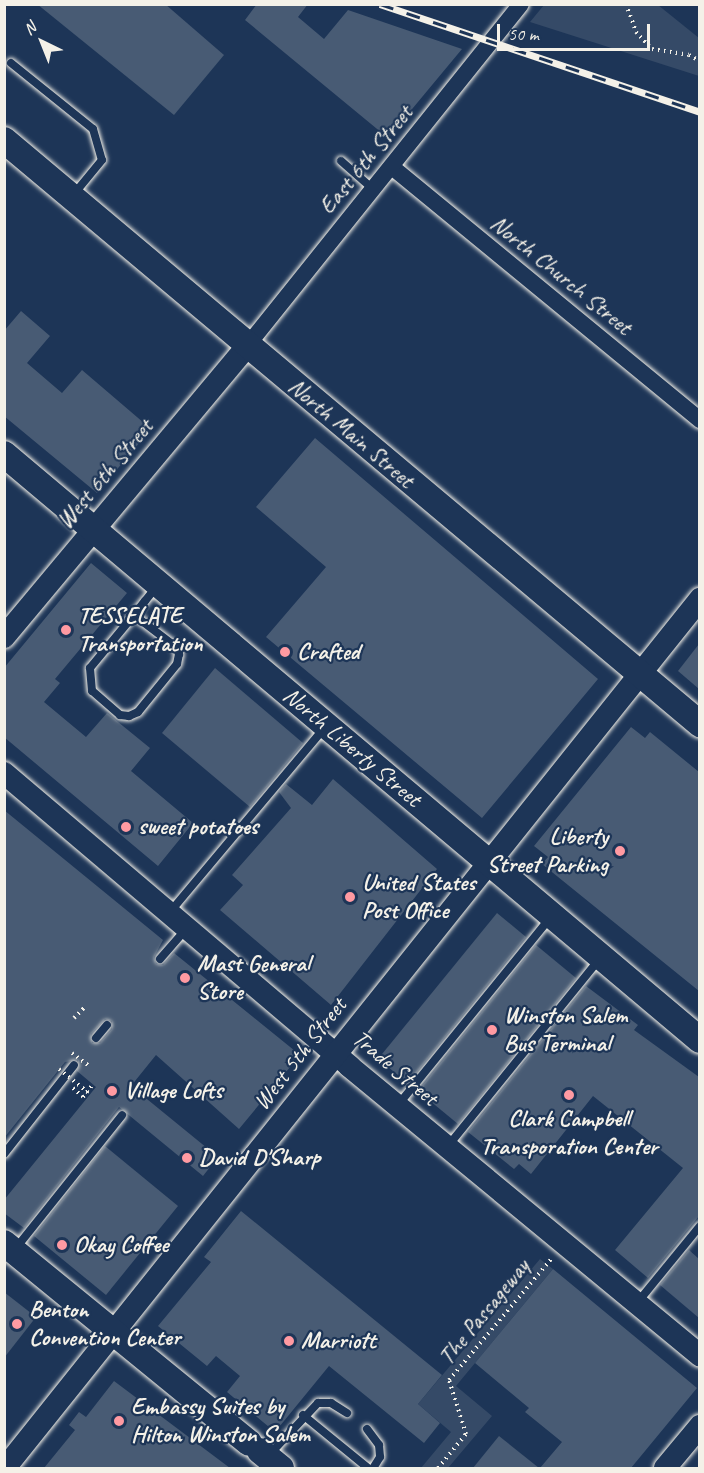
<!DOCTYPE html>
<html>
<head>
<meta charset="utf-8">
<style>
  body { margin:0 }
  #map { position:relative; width:704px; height:1473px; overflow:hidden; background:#1d3557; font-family:Caveat,sans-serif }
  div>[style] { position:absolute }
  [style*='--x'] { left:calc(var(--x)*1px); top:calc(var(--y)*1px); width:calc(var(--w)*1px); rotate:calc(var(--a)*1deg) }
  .green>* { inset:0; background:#354a67 }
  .building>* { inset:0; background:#485b74 }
  .path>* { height:4px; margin-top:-2px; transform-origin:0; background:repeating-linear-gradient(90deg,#f4f1e8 0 1.5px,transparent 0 6px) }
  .roads { filter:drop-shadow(0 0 2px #f4f1e8) drop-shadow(0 0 2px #f4f1e8) }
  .lane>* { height:8px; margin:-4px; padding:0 4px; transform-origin:4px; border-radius:4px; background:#1d3557 }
  .street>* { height:16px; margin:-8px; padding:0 8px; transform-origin:8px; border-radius:8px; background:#1d3557 }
  .secondary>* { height:22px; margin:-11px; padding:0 11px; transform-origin:11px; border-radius:11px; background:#1d3557 }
  .primary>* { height:26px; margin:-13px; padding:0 13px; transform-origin:13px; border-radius:13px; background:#1d3557 }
  .rail>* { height:7px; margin-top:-3.5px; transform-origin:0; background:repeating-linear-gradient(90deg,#1d3557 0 14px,#f4f1e8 0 28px); box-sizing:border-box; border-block:2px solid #f4f1e8 }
  .path-bridge>* { height:4px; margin-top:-2px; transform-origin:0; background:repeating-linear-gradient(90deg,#f4f1e8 0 1.5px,transparent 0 6px) }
  .dots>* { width:16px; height:16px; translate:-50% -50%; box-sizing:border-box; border:3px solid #1d3557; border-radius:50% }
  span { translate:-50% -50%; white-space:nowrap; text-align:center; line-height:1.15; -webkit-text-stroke:4.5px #1d3557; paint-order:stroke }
  .street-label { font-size:24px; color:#f4f1e8 }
  .poi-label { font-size:24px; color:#f4f1e8; font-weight:700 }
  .left { translate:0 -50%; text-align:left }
  .right { translate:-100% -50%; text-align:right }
  .frame { position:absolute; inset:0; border:6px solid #f4f1e8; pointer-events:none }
  .north { position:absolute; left:12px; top:12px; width:60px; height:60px; -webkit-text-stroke:4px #1d3557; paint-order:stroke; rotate:317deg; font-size:16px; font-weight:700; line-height:24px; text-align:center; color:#f4f1e8 }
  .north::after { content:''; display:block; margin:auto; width:21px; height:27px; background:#f4f1e8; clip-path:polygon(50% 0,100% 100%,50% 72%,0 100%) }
  .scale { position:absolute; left:497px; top:24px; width:153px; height:27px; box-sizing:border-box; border:3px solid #f4f1e8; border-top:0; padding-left:8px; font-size:18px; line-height:21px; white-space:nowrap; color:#f4f1e8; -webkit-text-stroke:4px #1d3557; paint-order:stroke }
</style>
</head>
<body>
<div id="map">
  <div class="green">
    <i style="clip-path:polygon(544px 5px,658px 5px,699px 38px,699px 76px,530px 22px)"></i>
    <i style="clip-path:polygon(540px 1259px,553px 1269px,456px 1386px,492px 1416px,448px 1468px,421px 1468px,451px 1432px,418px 1404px)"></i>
  </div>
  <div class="building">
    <i style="clip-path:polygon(37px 4px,165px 4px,224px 55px,174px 115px)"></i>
    <i style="clip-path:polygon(257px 4px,308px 4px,298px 17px,324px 39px,348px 10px,462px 49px,388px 138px,245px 20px)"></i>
    <i style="clip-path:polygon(21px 311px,50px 336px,27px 363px,62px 393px,82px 370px,151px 429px,97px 493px,4px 416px,4px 331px)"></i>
    <i style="clip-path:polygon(315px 438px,598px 679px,482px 818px,266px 637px,326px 567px,256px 507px)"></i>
    <i style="clip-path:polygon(91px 563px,127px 593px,55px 679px,60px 683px,44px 702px,86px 737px,107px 713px,150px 748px,131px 771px,193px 823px,158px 866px,4px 737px,4px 668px)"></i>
    <i style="clip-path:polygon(699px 644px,699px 689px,678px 671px)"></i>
    <i style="clip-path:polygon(215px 668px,303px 743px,250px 807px,162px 733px)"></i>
    <i style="clip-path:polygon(631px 727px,645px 738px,650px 732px,699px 772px,699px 991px,542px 864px,548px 857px,534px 846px)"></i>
    <i style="clip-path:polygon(333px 779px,437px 869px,331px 1005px,220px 910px,243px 885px,232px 875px,291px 808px,279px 792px,286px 784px,312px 805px)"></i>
    <i style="clip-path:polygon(evenodd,4px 810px,163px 940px,154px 957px,156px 964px,163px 965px,174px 953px,300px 1055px,239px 1129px,156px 1055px,131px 1086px,218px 1157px,203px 1176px,119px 1107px,24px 1228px,4px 1213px,4px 1200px,96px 1087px,77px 1071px,78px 1060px,65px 1062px,4px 1138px,4px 810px,105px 1019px,112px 1021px,112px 1029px,100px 1043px,92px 1043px,91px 1034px,105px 1019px)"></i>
    <i style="clip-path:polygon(497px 913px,526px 937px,408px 1083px,378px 1059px)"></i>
    <i style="clip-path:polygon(536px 945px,576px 978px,458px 1124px,418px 1091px)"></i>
    <i style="clip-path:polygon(586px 986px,638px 1025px,634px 1030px,699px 1077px,699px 1216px,648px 1278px,615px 1250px,683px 1168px,593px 1096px,531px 1174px,519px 1164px,514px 1169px,468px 1132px)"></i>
    <i style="clip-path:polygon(105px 1146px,178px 1206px,106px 1295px,34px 1236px)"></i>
    <i style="clip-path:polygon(241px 1211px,442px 1375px,418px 1404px,440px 1423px,424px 1443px,329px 1366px,275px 1432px,227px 1392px,240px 1376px,216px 1356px,207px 1366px,158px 1326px,211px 1262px,204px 1257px)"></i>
    <i style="clip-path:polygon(689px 1250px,699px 1259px,699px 1318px,660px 1285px)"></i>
    <i style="clip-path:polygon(553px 1269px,697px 1388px,631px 1468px,540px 1468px,562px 1442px,525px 1412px,529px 1408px,475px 1363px)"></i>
    <i style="clip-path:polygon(4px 1292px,36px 1317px,4px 1358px)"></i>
    <i style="clip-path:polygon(114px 1381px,230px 1468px,44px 1468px,75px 1430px,69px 1425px,79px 1412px,86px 1417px)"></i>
    <i style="clip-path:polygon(499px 1436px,539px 1468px,473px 1468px)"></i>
  </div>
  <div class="path">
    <i style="--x:626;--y:4;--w:30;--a:70"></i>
    <i style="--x:636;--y:32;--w:23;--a:47"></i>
    <i style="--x:652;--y:49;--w:37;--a:9"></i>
    <i style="--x:689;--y:55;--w:13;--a:29"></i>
    <i style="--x:74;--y:1018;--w:16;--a:-45"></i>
    <i style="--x:73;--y:1088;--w:13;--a:42"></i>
    <i style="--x:83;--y:1097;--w:16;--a:-52"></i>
    <i style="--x:438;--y:1468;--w:44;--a:-50.5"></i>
    <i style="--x:466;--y:1434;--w:57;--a:-107.5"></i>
    <i style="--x:449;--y:1380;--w:160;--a:-49.8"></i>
  </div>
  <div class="roads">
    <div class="lane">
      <i style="--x:11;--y:63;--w:105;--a:38.8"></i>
      <i style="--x:93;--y:129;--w:32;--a:74"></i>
      <i style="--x:102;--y:160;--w:44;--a:129.5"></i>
      <i style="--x:341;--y:161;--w:43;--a:41.2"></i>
      <i style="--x:134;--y:615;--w:53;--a:37.3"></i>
      <i style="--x:176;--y:647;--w:8;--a:67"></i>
      <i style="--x:179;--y:654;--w:10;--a:101"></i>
      <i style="--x:177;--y:664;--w:62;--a:129.1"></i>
      <i style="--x:138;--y:712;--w:10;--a:156"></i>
      <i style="--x:129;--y:716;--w:9;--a:-174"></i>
      <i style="--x:120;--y:715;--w:37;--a:-139"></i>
      <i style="--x:92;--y:691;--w:23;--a:-95"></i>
      <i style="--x:90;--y:668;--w:69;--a:-50.3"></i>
      <i style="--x:134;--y:615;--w:18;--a:-52"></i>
      <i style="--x:145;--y:601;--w:19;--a:-51"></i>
      <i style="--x:170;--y:912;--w:241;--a:-50"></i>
      <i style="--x:160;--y:959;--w:41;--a:-48.9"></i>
      <i style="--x:96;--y:1038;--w:17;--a:-50"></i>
      <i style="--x:398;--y:1105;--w:242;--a:-50.9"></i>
      <i style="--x:448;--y:1146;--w:242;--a:-51"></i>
      <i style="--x:4;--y:1154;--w:113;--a:-51.8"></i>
      <i style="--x:16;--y:1248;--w:170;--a:-51.4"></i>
      <i style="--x:637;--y:1303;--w:99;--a:-50.7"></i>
      <i style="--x:303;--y:1415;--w:84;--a:39.2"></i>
      <i style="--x:367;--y:1429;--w:20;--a:53"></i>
      <i style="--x:379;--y:1445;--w:12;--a:85"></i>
      <i style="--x:380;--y:1457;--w:13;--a:122"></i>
      <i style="--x:268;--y:1456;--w:73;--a:-46.7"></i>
      <i style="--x:318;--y:1403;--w:13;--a:0"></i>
      <i style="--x:331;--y:1403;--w:19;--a:32"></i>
    </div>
    <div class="street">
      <i style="--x:392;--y:167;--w:399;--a:39.4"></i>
      <i style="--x:247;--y:346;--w:438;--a:-51.3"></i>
    </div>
    <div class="secondary">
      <i style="--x:4;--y:637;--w:379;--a:-50.1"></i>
      <i style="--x:4;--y:773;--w:453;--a:40.3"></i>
      <i style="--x:349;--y:1066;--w:455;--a:39.5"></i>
      <i style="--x:5;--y:1468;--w:1113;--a:-51.35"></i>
      <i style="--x:665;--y:1468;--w:55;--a:-50.2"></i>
    </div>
    <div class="primary">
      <i style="--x:4;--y:140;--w:909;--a:40"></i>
      <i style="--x:4;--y:454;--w:910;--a:40.1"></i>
      <i style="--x:4;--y:1243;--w:316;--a:39.2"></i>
      <i style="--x:260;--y:1451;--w:27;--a:39"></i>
    </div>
  </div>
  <div class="rail">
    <i style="--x:380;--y:4;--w:338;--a:18.6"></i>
  </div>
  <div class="path-bridge">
    <i style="--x:72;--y:1053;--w:20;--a:37"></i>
    <i style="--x:59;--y:1069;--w:40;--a:39"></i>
  </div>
  <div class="dots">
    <i style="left:66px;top:630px;background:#ff9aa2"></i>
    <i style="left:285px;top:652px;background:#ff9aa2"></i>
    <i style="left:126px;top:827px;background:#ff9aa2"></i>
    <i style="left:620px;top:851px;background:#ff9aa2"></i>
    <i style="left:350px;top:897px;background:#ff9aa2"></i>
    <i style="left:185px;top:978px;background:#ff9aa2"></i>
    <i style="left:492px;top:1030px;background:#ff9aa2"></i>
    <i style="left:112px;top:1091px;background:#ff9aa2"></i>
    <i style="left:569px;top:1095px;background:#ff9aa2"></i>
    <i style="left:187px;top:1158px;background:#ff9aa2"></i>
    <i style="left:62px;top:1245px;background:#ff9aa2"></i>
    <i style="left:17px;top:1324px;background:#ff9aa2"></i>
    <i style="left:289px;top:1341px;background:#ff9aa2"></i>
    <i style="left:119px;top:1421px;background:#ff9aa2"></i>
  </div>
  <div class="street-label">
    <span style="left:366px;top:160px;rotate:-51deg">East 6th Street</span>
    <span style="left:561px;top:275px;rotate:39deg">North Church Street</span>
    <span style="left:351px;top:433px;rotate:40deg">North Main Street</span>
    <span style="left:105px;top:474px;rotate:-50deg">West 6th Street</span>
    <span style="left:352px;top:747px;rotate:40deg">North Liberty Street</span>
    <span style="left:300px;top:1054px;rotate:-52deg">West 5th Street</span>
    <span style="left:395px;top:1068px;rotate:40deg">Trade Street</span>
    <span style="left:484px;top:1312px;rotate:-51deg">The Passageway</span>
  </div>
  <div class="poi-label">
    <span class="left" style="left:78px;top:630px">TESSELATE<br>Transportation</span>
    <span class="left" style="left:297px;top:652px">Crafted</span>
    <span class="left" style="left:138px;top:827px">sweet potatoes</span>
    <span class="right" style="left:608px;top:851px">Liberty<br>Street Parking</span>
    <span class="left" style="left:362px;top:897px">United States<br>Post Office</span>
    <span class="left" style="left:197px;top:978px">Mast General<br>Store</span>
    <span class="left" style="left:504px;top:1030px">Winston Salem<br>Bus Terminal</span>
    <span class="left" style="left:124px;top:1091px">Village Lofts</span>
    <span style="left:569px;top:1133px">Clark Campbell<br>Transporation Center</span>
    <span class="left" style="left:199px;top:1158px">David D'Sharp</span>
    <span class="left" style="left:74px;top:1245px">Okay Coffee</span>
    <span class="left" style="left:29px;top:1324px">Benton<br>Convention Center</span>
    <span class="left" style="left:301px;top:1341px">Marriott</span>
    <span class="left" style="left:131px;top:1421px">Embassy Suites by<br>Hilton Winston Salem</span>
  </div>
  <div class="frame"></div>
  <div class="north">N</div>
  <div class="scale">50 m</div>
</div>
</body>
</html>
